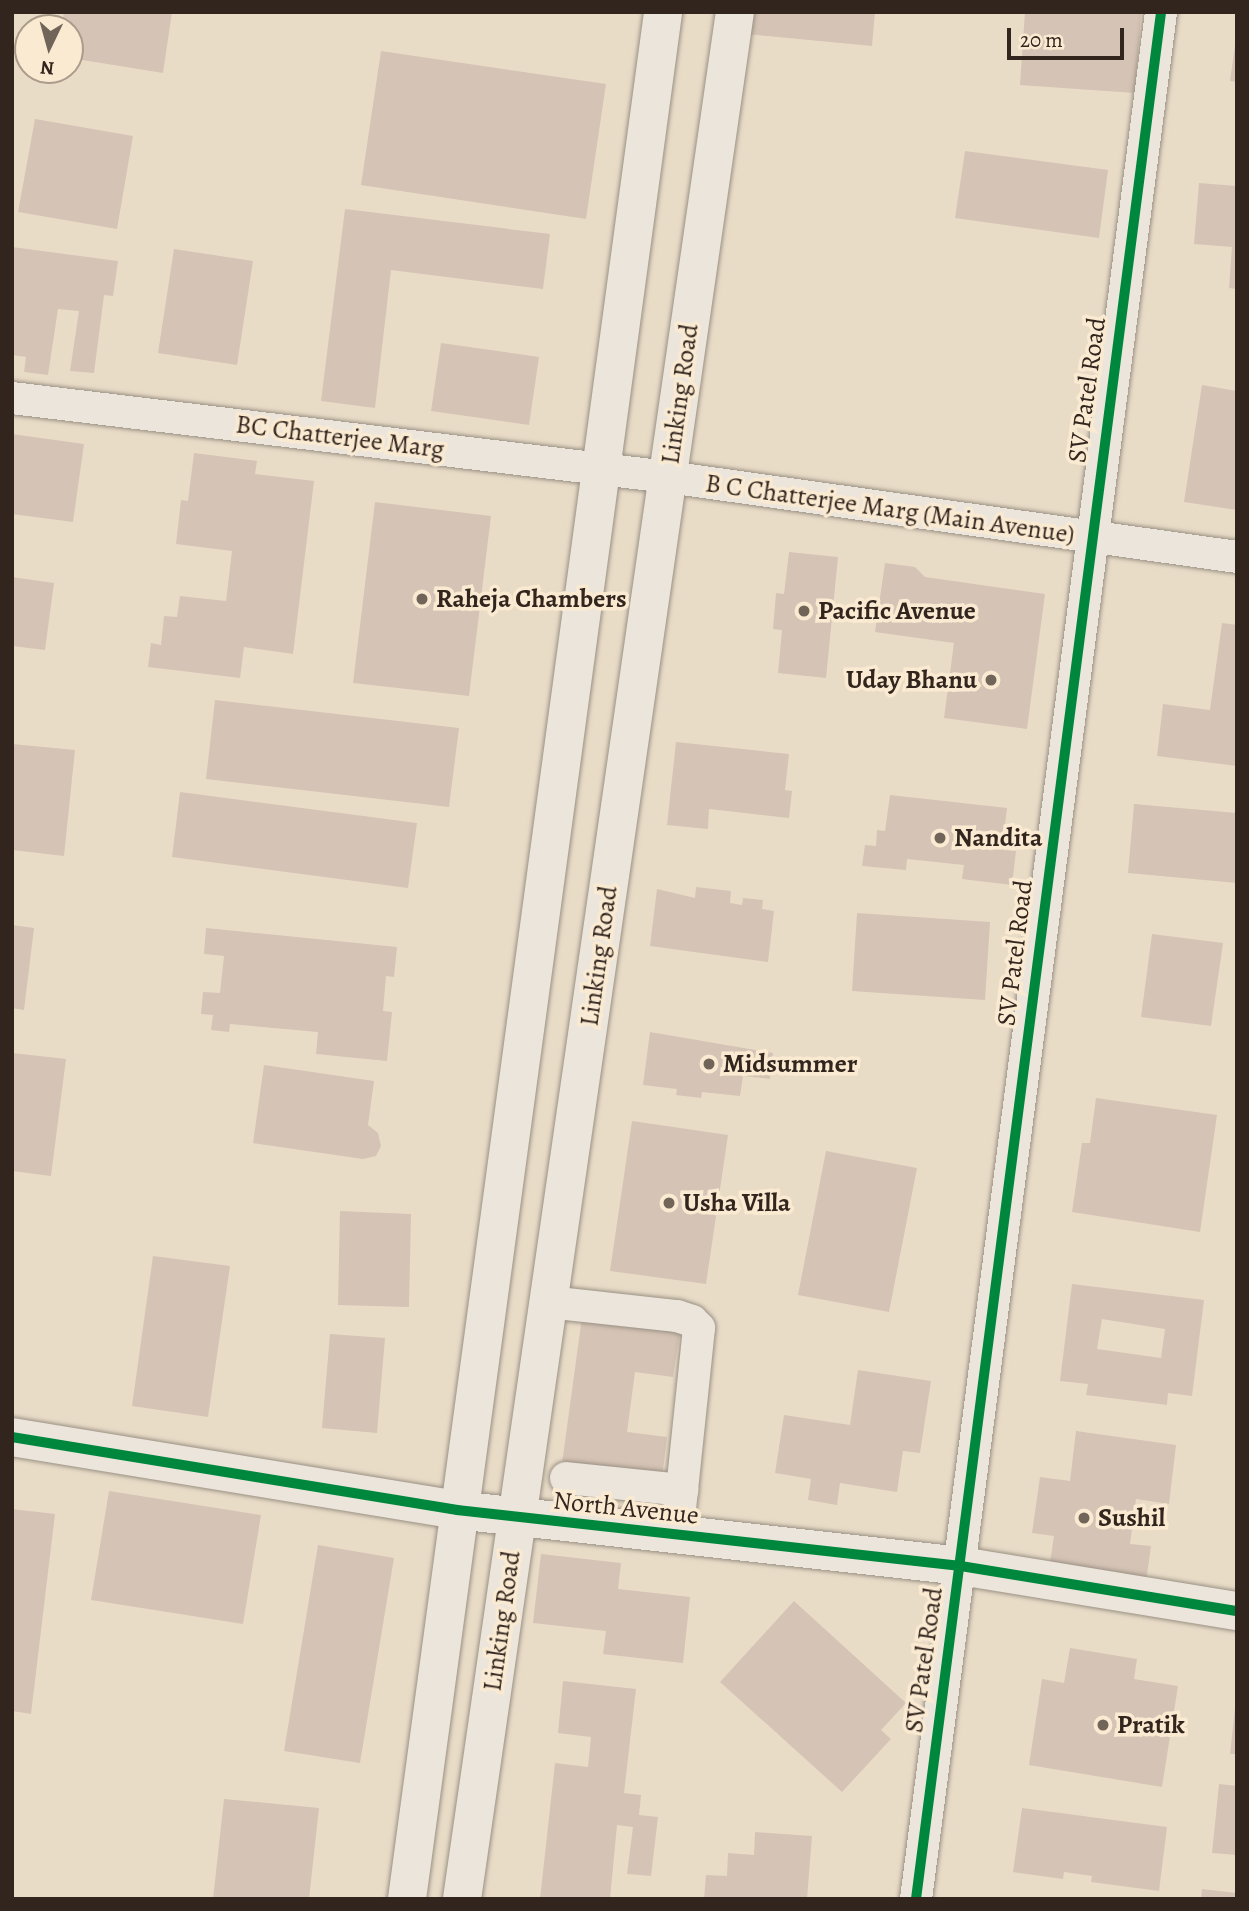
<!DOCTYPE html>
<html>
<head>
<meta charset="utf-8">
<style>
  body { margin:0 }
  #map { position:relative; width:1249px; height:1911px; overflow:hidden; background:#e9dcc7; font-family:Alegreya,serif }
  div>[style] { position:absolute }
  [style*='--x'] { left:calc(var(--x)*1px); top:calc(var(--y)*1px); width:calc(var(--w)*1px); rotate:calc(var(--a)*1deg) }
  .building>* { inset:0; background:#d5c3b5 }
  .roads { filter:drop-shadow(0 0 2px #9a9184) drop-shadow(0 0 2px #9a9184) }
  .minor>* { height:32px; margin:-16px; padding:0 16px; transform-origin:16px; border-radius:16px; background:#ece5db }
  .tertiary>* { height:38px; margin:-19px; padding:0 19px; transform-origin:19px; border-radius:19px; background:#ece5db }
  .secondary>* { height:38px; margin:-19px; padding:0 19px; transform-origin:19px; border-radius:19px; background:#ece5db }
  .cycleway>* { height:10px; margin:-5px; padding:0 5px; transform-origin:5px; border-radius:5px; background:#00873e }
  .dots>* { width:19px; height:19px; translate:-50% -50%; box-sizing:border-box; border:4px solid #faead2; border-radius:50% }
  span { translate:-50% -50%; white-space:nowrap; text-align:center; line-height:1.15; -webkit-text-stroke:7px #faead2; paint-order:stroke }
  .street-label { font-size:26px; color:#31251e }
  .poi-label { font-size:26px; color:#31251e; font-weight:700 }
  .left { translate:0 -50%; text-align:left }
  .right { translate:-100% -50%; text-align:right }
  .frame { position:absolute; inset:0; border:14px solid #31251e; pointer-events:none }
  .north { position:absolute; left:14px; top:14px; width:70px; height:70px; box-sizing:border-box; background:#faead2; border:2px solid #aa9b8a; border-radius:50%; rotate:185deg; font-size:19px; font-weight:700; line-height:28px; text-align:center; color:#31251e }
  .north::after { content:''; display:block; margin:auto; width:24px; height:32px; background:#716559; clip-path:polygon(50% 0,100% 100%,50% 72%,0 100%) }
  .scale { position:absolute; left:1007px; top:28px; width:117px; height:32px; box-sizing:border-box; border:4px solid #31251e; border-top:0; padding-left:9px; font-size:21px; line-height:24px; white-space:nowrap; color:#31251e; -webkit-text-stroke:5px #faead2; paint-order:stroke }
</style>
</head>
<body>
<div id="map">
  <div class="building">
    <i style="clip-path:polygon(64px 12px,172px 12px,163px 73px,70px 58px,70px 28px,61px 28px)"></i>
    <i style="clip-path:polygon(749px 12px,875px 12px,872px 46px,747px 34px)"></i>
    <i style="clip-path:polygon(1025px 12px,1141px 12px,1135px 93px,1020px 85px)"></i>
    <i style="clip-path:polygon(1235px 45px,1237px 46px,1237px 82px,1230px 81px)"></i>
    <i style="clip-path:polygon(381px 51px,606px 84px,586px 219px,361px 185px)"></i>
    <i style="clip-path:polygon(35px 119px,133px 136px,117px 229px,18px 212px)"></i>
    <i style="clip-path:polygon(965px 151px,1108px 170px,1099px 238px,955px 218px)"></i>
    <i style="clip-path:polygon(1199px 183px,1237px 186px,1237px 289px,1229px 288px,1232px 247px,1194px 244px)"></i>
    <i style="clip-path:polygon(345px 209px,550px 234px,543px 289px,391px 270px,375px 408px,321px 401px)"></i>
    <i style="clip-path:polygon(12px 247px,118px 261px,113px 296px,104px 295px,94px 373px,70px 371px,79px 311px,58px 309px,48px 375px,24px 372px,26px 357px,12px 355px)"></i>
    <i style="clip-path:polygon(174px 249px,253px 261px,237px 365px,158px 353px)"></i>
    <i style="clip-path:polygon(441px 343px,539px 357px,529px 425px,431px 411px)"></i>
    <i style="clip-path:polygon(1202px 385px,1237px 391px,1237px 510px,1184px 502px)"></i>
    <i style="clip-path:polygon(12px 434px,84px 444px,73px 522px,12px 514px)"></i>
    <i style="clip-path:polygon(194px 453px,257px 461px,255px 474px,314px 481px,293px 654px,244px 647px,240px 678px,148px 667px,151px 643px,161px 645px,164px 616px,177px 617px,180px 596px,226px 601px,232px 551px,176px 544px,181px 500px,188px 501px)"></i>
    <i style="clip-path:polygon(375px 502px,491px 516px,469px 696px,353px 683px)"></i>
    <i style="clip-path:polygon(789px 552px,838px 557px,826px 678px,778px 673px,782px 630px,773px 629px,776px 593px,784px 594px)"></i>
    <i style="clip-path:polygon(885px 563px,915px 567px,925px 577px,1045px 594px,1027px 729px,944px 718px,954px 643px,875px 632px)"></i>
    <i style="clip-path:polygon(12px 577px,54px 583px,45px 650px,12px 646px)"></i>
    <i style="clip-path:polygon(1222px 623px,1237px 625px,1237px 766px,1157px 756px,1163px 704px,1210px 710px)"></i>
    <i style="clip-path:polygon(215px 700px,459px 728px,449px 807px,206px 779px)"></i>
    <i style="clip-path:polygon(676px 742px,789px 754px,785px 790px,792px 791px,789px 818px,709px 809px,708px 829px,667px 825px)"></i>
    <i style="clip-path:polygon(12px 744px,75px 750px,64px 856px,12px 850px)"></i>
    <i style="clip-path:polygon(180px 792px,417px 823px,408px 888px,172px 857px)"></i>
    <i style="clip-path:polygon(890px 795px,1007px 808px,1002px 850px,1016px 851px,1012px 885px,962px 879px,964px 865px,907px 859px,906px 870px,862px 866px,865px 845px,876px 846px,877px 830px,885px 831px)"></i>
    <i style="clip-path:polygon(1134px 804px,1237px 813px,1237px 883px,1128px 873px)"></i>
    <i style="clip-path:polygon(696px 887px,731px 891px,730px 903px,742px 905px,743px 898px,763px 900px,762px 909px,774px 911px,768px 962px,650px 946px,657px 889px,695px 898px)"></i>
    <i style="clip-path:polygon(857px 913px,990px 922px,985px 1000px,852px 991px)"></i>
    <i style="clip-path:polygon(12px 925px,34px 928px,24px 1010px,12px 1008px)"></i>
    <i style="clip-path:polygon(206px 928px,397px 947px,394px 977px,386px 976px,383px 1011px,392px 1012px,387px 1061px,316px 1054px,318px 1032px,230px 1024px,229px 1032px,211px 1030px,213px 1015px,201px 1014px,203px 992px,220px 993px,224px 956px,204px 954px)"></i>
    <i style="clip-path:polygon(1152px 934px,1223px 943px,1211px 1026px,1141px 1017px)"></i>
    <i style="clip-path:polygon(650px 1032px,773px 1053px,770px 1079px,743px 1076px,740px 1096px,702px 1092px,701px 1098px,676px 1095px,677px 1089px,643px 1085px)"></i>
    <i style="clip-path:polygon(12px 1053px,66px 1059px,51px 1176px,12px 1171px)"></i>
    <i style="clip-path:polygon(264px 1065px,374px 1081px,368px 1125px,378px 1133px,381px 1146px,376px 1156px,363px 1159px,253px 1143px)"></i>
    <i style="clip-path:polygon(1096px 1098px,1217px 1115px,1200px 1232px,1072px 1212px,1082px 1143px,1090px 1143px)"></i>
    <i style="clip-path:polygon(632px 1121px,728px 1135px,706px 1284px,610px 1271px)"></i>
    <i style="clip-path:polygon(826px 1151px,917px 1168px,889px 1312px,798px 1295px)"></i>
    <i style="clip-path:polygon(340px 1211px,411px 1214px,409px 1307px,338px 1305px)"></i>
    <i style="clip-path:polygon(153px 1256px,230px 1266px,208px 1417px,132px 1406px)"></i>
    <i style="clip-path:polygon(evenodd,1072px 1284px,1204px 1300px,1192px 1396px,1168px 1393px,1167px 1405px,1086px 1395px,1088px 1384px,1060px 1381px,1072px 1284px,1102px 1319px,1165px 1329px,1161px 1358px,1097px 1349px,1102px 1319px)"></i>
    <i style="clip-path:polygon(582px 1317px,680px 1331px,673px 1377px,635px 1372px,627px 1432px,667px 1437px,661px 1485px,561px 1471px)"></i>
    <i style="clip-path:polygon(330px 1334px,385px 1338px,377px 1433px,322px 1428px)"></i>
    <i style="clip-path:polygon(858px 1370px,931px 1381px,920px 1453px,903px 1451px,897px 1492px,840px 1483px,837px 1505px,808px 1500px,811px 1479px,775px 1473px,784px 1415px,850px 1425px)"></i>
    <i style="clip-path:polygon(1076px 1431px,1176px 1445px,1169px 1504px,1136px 1499px,1130px 1544px,1151px 1546px,1146px 1582px,1049px 1569px,1054px 1536px,1032px 1533px,1040px 1477px,1070px 1481px)"></i>
    <i style="clip-path:polygon(109px 1491px,261px 1515px,243px 1624px,91px 1600px)"></i>
    <i style="clip-path:polygon(12px 1509px,55px 1514px,31px 1714px,12px 1711px)"></i>
    <i style="clip-path:polygon(318px 1545px,394px 1558px,360px 1763px,284px 1751px)"></i>
    <i style="clip-path:polygon(541px 1554px,621px 1563px,618px 1589px,690px 1597px,683px 1663px,603px 1654px,606px 1631px,533px 1623px)"></i>
    <i style="clip-path:polygon(794px 1601px,906px 1703px,881px 1730px,891px 1739px,842px 1792px,720px 1682px)"></i>
    <i style="clip-path:polygon(1070px 1648px,1137px 1659px,1134px 1679px,1178px 1686px,1162px 1787px,1029px 1765px,1042px 1679px,1064px 1683px)"></i>
    <i style="clip-path:polygon(563px 1681px,636px 1689px,624px 1793px,641px 1795px,639px 1815px,658px 1817px,651px 1876px,627px 1874px,633px 1827px,617px 1825px,610px 1899px,540px 1899px,555px 1763px,588px 1767px,591px 1737px,558px 1733px)"></i>
    <i style="clip-path:polygon(1235px 1708px,1237px 1708px,1237px 1754px,1230px 1754px)"></i>
    <i style="clip-path:polygon(1219px 1784px,1237px 1786px,1237px 1855px,1212px 1853px)"></i>
    <i style="clip-path:polygon(224px 1799px,319px 1808px,309px 1899px,213px 1899px)"></i>
    <i style="clip-path:polygon(1022px 1808px,1167px 1827px,1159px 1891px,1091px 1882px,1092px 1876px,1064px 1872px,1063px 1879px,1013px 1872px)"></i>
    <i style="clip-path:polygon(755px 1832px,812px 1836px,807px 1899px,704px 1899px,706px 1875px,727px 1876px,728px 1853px,754px 1855px)"></i>
    <i style="clip-path:polygon(1202px 1889px,1237px 1893px,1237px 1899px,1201px 1899px)"></i>
  </div>
  <div class="roads">
    <div class="minor">
      <i style="--x:12;--y:398;--w:661;--a:6.87"></i>
      <i style="--x:668;--y:477;--w:575;--a:8"></i>
      <i style="--x:548;--y:1302;--w:130;--a:6.2"></i>
      <i style="--x:677;--y:1316;--w:16;--a:18"></i>
      <i style="--x:692;--y:1321;--w:10;--a:45"></i>
      <i style="--x:699;--y:1328;--w:209;--a:96"></i>
      <i style="--x:566;--y:1478;--w:117;--a:5.9"></i>
      <i style="--x:916;--y:1899;--w:1903;--a:-82.6"></i>
    </div>
    <div class="tertiary">
      <i style="--x:12;--y:1437;--w:451;--a:9.3"></i>
      <i style="--x:457;--y:1510;--w:507;--a:6.34"></i>
      <i style="--x:961;--y:1566;--w:280;--a:9.3"></i>
    </div>
    <div class="secondary">
      <i style="--x:407;--y:1899;--w:1904;--a:-82.27"></i>
      <i style="--x:462;--y:1899;--w:1907;--a:-81.77"></i>
    </div>
  </div>
  <div class="cycleway">
    <i style="--x:12;--y:1437;--w:451;--a:9.3"></i>
    <i style="--x:457;--y:1510;--w:507;--a:6.34"></i>
    <i style="--x:961;--y:1566;--w:280;--a:9.3"></i>
    <i style="--x:916;--y:1899;--w:1903;--a:-82.6"></i>
  </div>
  <div class="dots">
    <i style="left:422px;top:599px;background:#716559"></i>
    <i style="left:804px;top:611px;background:#716559"></i>
    <i style="left:991px;top:680px;background:#716559"></i>
    <i style="left:940px;top:838px;background:#716559"></i>
    <i style="left:709px;top:1064px;background:#716559"></i>
    <i style="left:669px;top:1203px;background:#716559"></i>
    <i style="left:1084px;top:1518px;background:#716559"></i>
    <i style="left:1103px;top:1725px;background:#716559"></i>
  </div>
  <div class="street-label">
    <span style="left:1087px;top:390px;rotate:-82deg">SV Patel Road</span>
    <span style="left:680px;top:394px;rotate:-82deg">Linking Road</span>
    <span style="left:340px;top:437px;rotate:7deg">BC Chatterjee Marg</span>
    <span style="left:890px;top:509px;rotate:8deg">B C Chatterjee Marg (Main Avenue)</span>
    <span style="left:1015px;top:953px;rotate:-83deg">SV Patel Road</span>
    <span style="left:599px;top:956px;rotate:-82deg">Linking Road</span>
    <span style="left:626px;top:1508px;rotate:6deg">North Avenue</span>
    <span style="left:502px;top:1621px;rotate:-82deg">Linking Road</span>
    <span style="left:924px;top:1660px;rotate:-82deg">SV Patel Road</span>
  </div>
  <div class="poi-label">
    <span class="left" style="left:436px;top:599px">Raheja Chambers</span>
    <span class="left" style="left:818px;top:611px">Pacific Avenue</span>
    <span class="right" style="left:977px;top:680px">Uday Bhanu</span>
    <span class="left" style="left:954px;top:838px">Nandita</span>
    <span class="left" style="left:723px;top:1064px">Midsummer</span>
    <span class="left" style="left:683px;top:1203px">Usha Villa</span>
    <span class="left" style="left:1098px;top:1518px">Sushil</span>
    <span class="left" style="left:1117px;top:1725px">Pratik</span>
  </div>
  <div class="frame"></div>
  <div class="north">N</div>
  <div class="scale">20 m</div>
</div>
</body>
</html>
